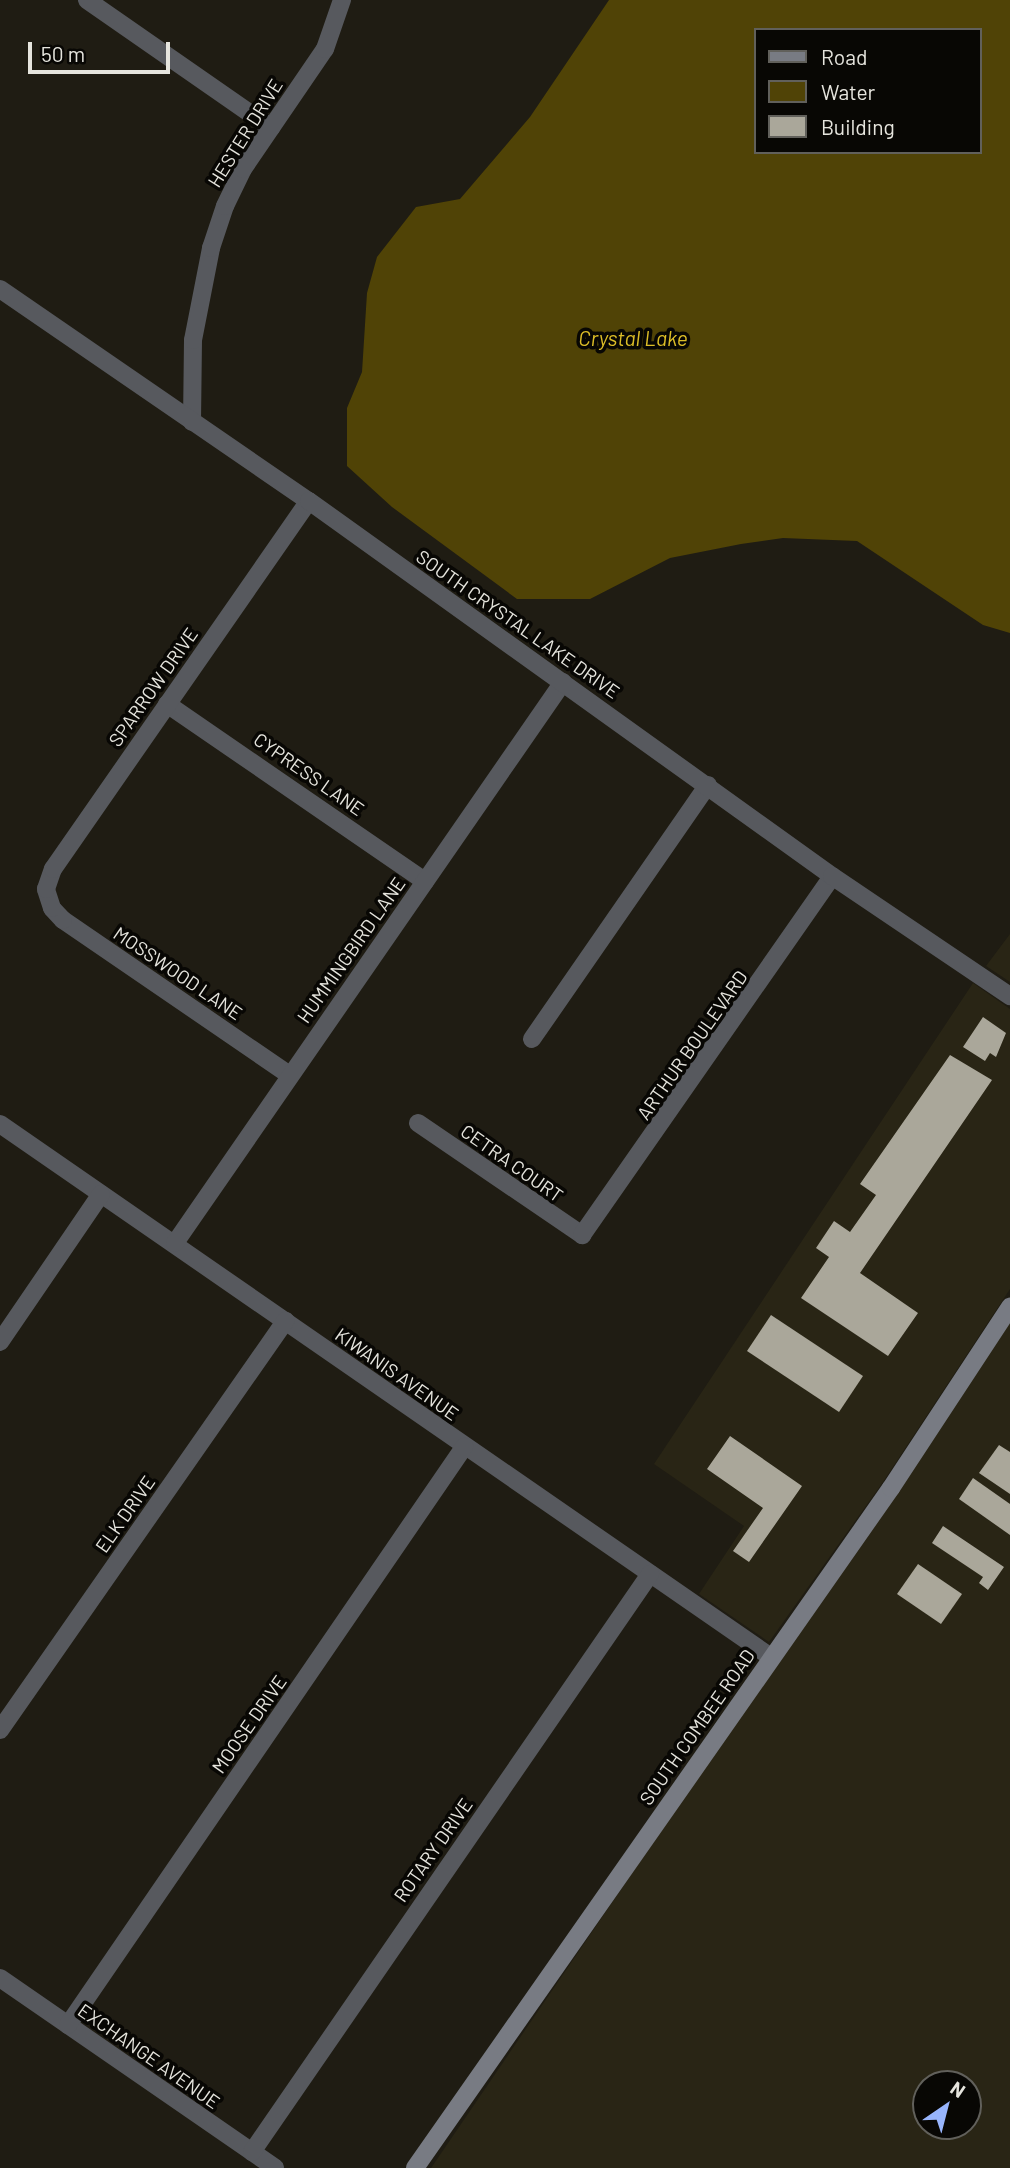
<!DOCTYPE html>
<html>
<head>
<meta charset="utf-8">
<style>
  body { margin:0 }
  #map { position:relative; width:1010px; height:2168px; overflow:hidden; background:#1f1c13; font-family:Barlow,sans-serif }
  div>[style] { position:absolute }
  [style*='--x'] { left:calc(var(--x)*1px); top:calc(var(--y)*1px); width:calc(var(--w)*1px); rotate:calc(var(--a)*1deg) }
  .built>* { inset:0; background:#292515 }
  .water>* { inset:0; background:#504306 }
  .building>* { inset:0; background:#aaa79a }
  .minor>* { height:18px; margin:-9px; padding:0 9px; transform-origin:9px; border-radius:9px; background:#57595e }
  .tertiary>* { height:18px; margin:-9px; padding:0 9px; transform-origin:9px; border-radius:9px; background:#57595e }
  .secondary>* { height:18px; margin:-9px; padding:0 9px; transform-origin:9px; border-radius:9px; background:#787b83 }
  span { translate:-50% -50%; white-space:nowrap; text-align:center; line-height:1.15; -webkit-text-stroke:7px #080704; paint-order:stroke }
  .street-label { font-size:19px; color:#e6e5de }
  .water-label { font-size:21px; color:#dcbd27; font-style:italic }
  .legend { position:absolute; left:754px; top:28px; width:228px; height:126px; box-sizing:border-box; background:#080704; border:2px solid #61605b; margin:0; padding:9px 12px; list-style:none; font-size:21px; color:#e6e5de }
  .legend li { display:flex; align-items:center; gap:14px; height:35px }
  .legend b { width:35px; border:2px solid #61605b }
  .north { position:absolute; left:912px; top:2070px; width:70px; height:70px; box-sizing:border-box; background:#080704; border:2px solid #61605b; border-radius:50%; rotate:35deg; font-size:19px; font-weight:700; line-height:28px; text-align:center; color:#e6e5de }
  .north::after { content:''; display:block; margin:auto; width:24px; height:32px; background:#98b5fd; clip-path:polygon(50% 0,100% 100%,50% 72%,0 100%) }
  .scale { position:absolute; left:28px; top:42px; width:142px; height:32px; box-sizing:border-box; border:4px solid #e6e5de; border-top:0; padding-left:9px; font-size:21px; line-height:24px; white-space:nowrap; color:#e6e5de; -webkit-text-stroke:5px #080704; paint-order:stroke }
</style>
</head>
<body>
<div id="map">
  <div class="built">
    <i style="clip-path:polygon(1010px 934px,1010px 982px,986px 966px)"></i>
    <i style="clip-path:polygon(973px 983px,1010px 1009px,1010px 1289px,883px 1482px,769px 1642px,699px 1594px,744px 1526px,654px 1464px)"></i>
    <i style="clip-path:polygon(evenodd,1010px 1319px,1010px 2168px,431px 2168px,1010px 1319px,926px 2084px,968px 2084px,968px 2126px,926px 2126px,926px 2084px)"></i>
  </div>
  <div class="water">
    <i style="clip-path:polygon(evenodd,609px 0,1010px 0,1010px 633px,983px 625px,857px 541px,783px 538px,741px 544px,670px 558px,590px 599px,517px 599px,392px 507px,347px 466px,347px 408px,362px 372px,367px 293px,377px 257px,416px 207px,460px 199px,530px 117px,609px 0,756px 30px,980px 30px,980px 152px,756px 152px,756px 30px)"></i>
  </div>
  <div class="building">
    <i style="clip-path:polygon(983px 1017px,1006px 1033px,996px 1057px,990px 1053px,985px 1061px,963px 1047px)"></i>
    <i style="clip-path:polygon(950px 1055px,992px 1080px,860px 1273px,918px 1313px,888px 1356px,801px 1298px,829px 1257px,816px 1248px,834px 1221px,850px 1232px,876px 1195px,860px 1184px)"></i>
    <i style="clip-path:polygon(771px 1315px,863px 1376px,839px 1412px,747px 1351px)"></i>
    <i style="clip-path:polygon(730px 1436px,802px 1486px,749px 1562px,733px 1551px,763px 1508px,707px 1469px)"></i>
    <i style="clip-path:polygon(999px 1445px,1010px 1452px,1010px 1494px,979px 1473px)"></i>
    <i style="clip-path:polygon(973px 1478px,1010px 1504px,1010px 1535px,959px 1499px)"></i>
    <i style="clip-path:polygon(943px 1526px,1004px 1567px,988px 1590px,979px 1583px,983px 1577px,932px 1543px)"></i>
    <i style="clip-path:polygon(918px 1564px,962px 1594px,941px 1624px,897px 1594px)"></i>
  </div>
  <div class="minor">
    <i style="--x:87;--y:0;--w:224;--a:34.8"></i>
    <i style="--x:192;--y:422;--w:82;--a:-89.3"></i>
    <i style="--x:193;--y:340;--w:94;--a:-78.9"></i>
    <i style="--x:211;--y:248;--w:44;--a:-71.6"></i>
    <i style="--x:225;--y:206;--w:41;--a:-64.1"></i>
    <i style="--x:243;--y:169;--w:145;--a:-55.7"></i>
    <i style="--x:325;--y:49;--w:52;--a:-70.9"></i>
    <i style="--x:167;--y:704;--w:313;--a:34.5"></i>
    <i style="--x:532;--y:1039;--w:309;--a:-55.3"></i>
    <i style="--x:288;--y:1074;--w:273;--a:-145.6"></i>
    <i style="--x:63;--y:920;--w:16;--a:-133"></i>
    <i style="--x:52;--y:908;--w:20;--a:-108"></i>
    <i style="--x:46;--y:889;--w:21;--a:-71"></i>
    <i style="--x:53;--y:869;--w:448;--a:-55.2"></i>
    <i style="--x:418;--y:1123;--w:199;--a:34.3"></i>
    <i style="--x:582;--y:1235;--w:437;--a:-55.1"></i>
    <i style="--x:0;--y:1124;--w:937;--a:34.66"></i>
    <i style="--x:175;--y:1243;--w:682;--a:-55.33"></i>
    <i style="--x:0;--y:1342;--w:179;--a:-55.7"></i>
    <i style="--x:0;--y:1730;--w:499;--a:-55.1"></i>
    <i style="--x:0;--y:1978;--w:334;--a:34.6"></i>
    <i style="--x:68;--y:2025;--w:701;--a:-55.58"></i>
    <i style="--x:252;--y:2152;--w:702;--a:-55.45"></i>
  </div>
  <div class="tertiary">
    <i style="--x:0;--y:289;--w:375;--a:34.5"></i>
    <i style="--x:309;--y:501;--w:644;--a:35.64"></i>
    <i style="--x:832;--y:876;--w:215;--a:34"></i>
  </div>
  <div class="secondary">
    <i style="--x:415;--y:2168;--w:830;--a:-55.01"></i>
    <i style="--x:891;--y:1488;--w:217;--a:-56.7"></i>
  </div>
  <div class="street-label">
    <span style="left:245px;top:133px;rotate:-58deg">HESTER DRIVE</span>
    <span style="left:518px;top:624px;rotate:35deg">SOUTH CRYSTAL LAKE DRIVE</span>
    <span style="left:153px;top:687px;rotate:-55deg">SPARROW DRIVE</span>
    <span style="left:309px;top:774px;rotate:35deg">CYPRESS LANE</span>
    <span style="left:351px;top:950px;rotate:-55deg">HUMMINGBIRD LANE</span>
    <span style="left:178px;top:973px;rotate:34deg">MOSSWOOD LANE</span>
    <span style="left:692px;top:1045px;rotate:-55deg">ARTHUR BOULEVARD</span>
    <span style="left:512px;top:1163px;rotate:35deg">CETRA COURT</span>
    <span style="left:397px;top:1374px;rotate:35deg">KIWANIS AVENUE</span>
    <span style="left:125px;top:1514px;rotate:-55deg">ELK DRIVE</span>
    <span style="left:249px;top:1724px;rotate:-55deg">MOOSE DRIVE</span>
    <span style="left:697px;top:1727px;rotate:-55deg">SOUTH COMBEE ROAD</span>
    <span style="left:433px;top:1850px;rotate:-55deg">ROTARY DRIVE</span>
    <span style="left:149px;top:2056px;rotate:35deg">EXCHANGE AVENUE</span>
  </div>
  <div class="water-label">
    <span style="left:633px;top:338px">Crystal Lake</span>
  </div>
  <ul class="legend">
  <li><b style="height:9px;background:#787b83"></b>Road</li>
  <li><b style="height:19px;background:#504306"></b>Water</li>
  <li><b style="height:19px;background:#aaa79a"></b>Building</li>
  </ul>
  <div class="north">N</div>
  <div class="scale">50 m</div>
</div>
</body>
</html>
